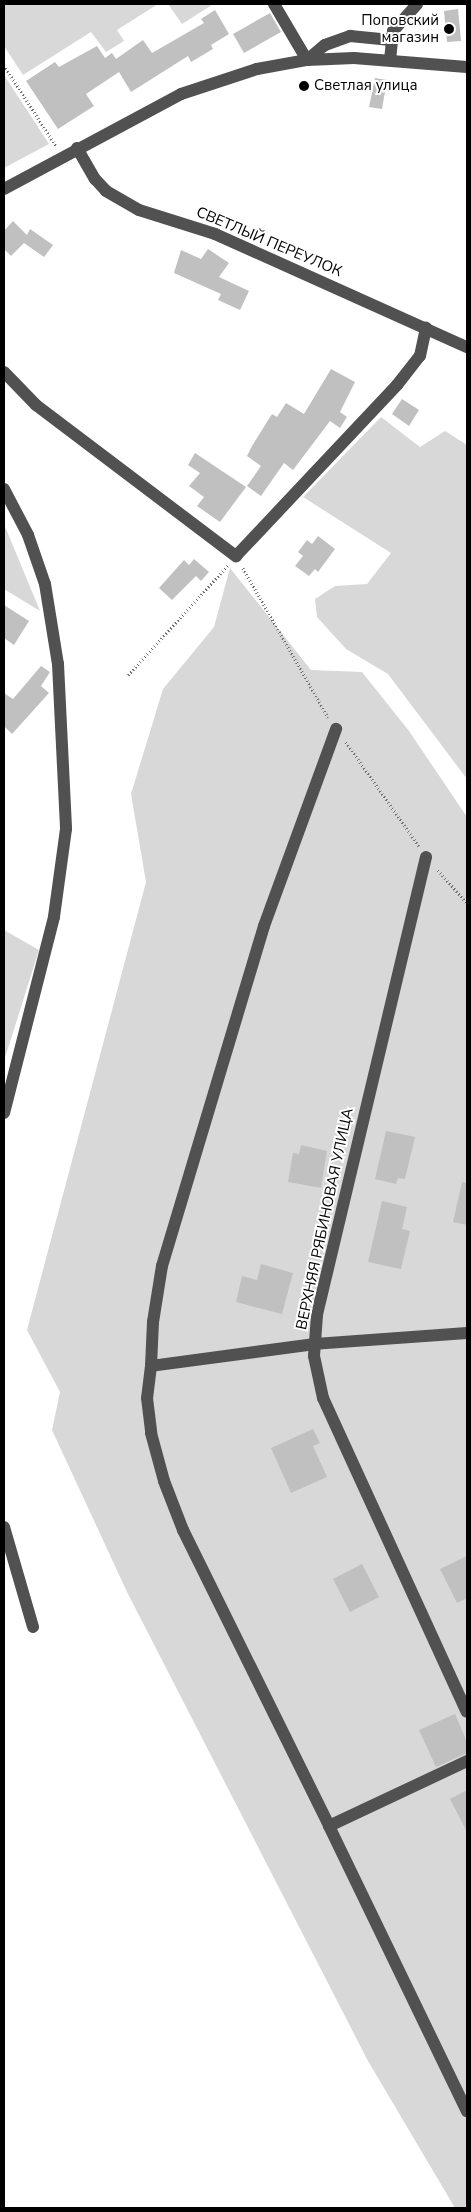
<!DOCTYPE html>
<html>
<head>
<meta charset="utf-8">
<style>
  body { margin:0 }
  #map { position:relative; width:471px; height:2212px; overflow:hidden; background:#fff; font-family:"Nunito Sans",sans-serif }
  div>[style] { position:absolute }
  [style*='--x'] { left:calc(var(--x)*1px); top:calc(var(--y)*1px); width:calc(var(--w)*1px); rotate:calc(var(--a)*1deg) }
  .green>* { inset:0; background:#d8d8d8 }
  .building>* { inset:0; background:#c0c0c0 }
  .path>* { height:2.5px; margin-top:-1.25px; transform-origin:0; background:repeating-linear-gradient(90deg,#737373 0 1px,transparent 0 3.5px) }
  .minor>* { height:12px; margin:-6px; padding:0 6px; transform-origin:6px; border-radius:6px; background:#515151 }
  .dots>* { width:14px; height:14px; translate:-50% -50%; box-sizing:border-box; border:2px solid #fff; border-radius:50% }
  span { translate:-50% -50%; white-space:nowrap; text-align:center; line-height:1.15; -webkit-text-stroke:4px #fff; paint-order:stroke }
  .poi-label { font-size:15px; color:#000 }
  .right { translate:-100% -50%; text-align:right }
  .left { translate:0 -50%; text-align:left }
  .street-label { font-size:15px; color:#000 }
  .frame { position:absolute; inset:0; border:5px solid #000; pointer-events:none }
</style>
</head>
<body>
<div id="map">
  <div class="green">
    <i style="clip-path:polygon(4px 4px,158px 4px,117px 30px,124px 41px,106px 52px,91px 32px,23px 75px,4px 46px)"></i>
    <i style="clip-path:polygon(168px 4px,211px 4px,212px 5px,182px 24px)"></i>
    <i style="clip-path:polygon(4px 75px,49px 144px,4px 168px)"></i>
    <i style="clip-path:polygon(381px 417px,420px 447px,445px 431px,467px 445px,467px 779px,388px 674px,346px 649px,317px 617px,315px 599px,335px 586px,367px 584px,391px 553px,303px 497px)"></i>
    <i style="clip-path:polygon(4px 524px,40px 611px,4px 589px)"></i>
    <i style="clip-path:polygon(230px 568px,311px 670px,362px 672px,409px 731px,467px 817px,467px 2208px,455px 2208px,368px 2061px,127px 1592px,52px 1430px,60px 1392px,27px 1330px,146px 882px,131px 794px,163px 689px,214px 627px)"></i>
    <i style="clip-path:polygon(4px 930px,39px 950px,4px 1061px)"></i>
  </div>
  <div class="building">
    <i style="clip-path:polygon(458px 9px,461px 41px,447px 42px,444px 11px)"></i>
    <i style="clip-path:polygon(215px 10px,229px 34px,211px 45px,213px 49px,191px 62px,188px 56px,131px 92px,119px 72px,86px 94px,94px 106px,58px 129px,26px 81px,55px 62px,59px 67px,97px 46px,105px 58px,112px 53px,116px 59px,143px 40px,152px 53px,204px 23px,201px 19px)"></i>
    <i style="clip-path:polygon(270px 13px,281px 32px,244px 53px,233px 34px)"></i>
    <i style="clip-path:polygon(375px 78px,387px 80px,382px 109px,369px 107px)"></i>
    <i style="clip-path:polygon(13px 221px,27px 235px,30px 229px,53px 245px,44px 257px,24px 243px,11px 256px,4px 249px,4px 231px)"></i>
    <i style="clip-path:polygon(208px 249px,229px 263px,219px 277px,249px 291px,240px 310px,218px 300px,221px 294px,174px 273px,181px 250px,201px 259px)"></i>
    <i style="clip-path:polygon(331px 369px,355px 382px,340px 412px,347px 417px,340px 428px,330px 421px,293px 470px,284px 463px,261px 496px,247px 486px,261px 466px,247px 456px,252px 446px,272px 414px,277px 417px,286px 403px,304px 414px)"></i>
    <i style="clip-path:polygon(402px 399px,419px 410px,409px 426px,392px 414px)"></i>
    <i style="clip-path:polygon(195px 453px,246px 487px,220px 522px,197px 506px,204px 497px,189px 486px,200px 473px,188px 465px)"></i>
    <i style="clip-path:polygon(318px 536px,335px 549px,318px 572px,315px 569px,309px 576px,295px 566px,303px 556px,298px 552px,307px 540px,312px 544px)"></i>
    <i style="clip-path:polygon(194px 559px,209px 572px,201px 581px,196px 576px,172px 600px,159px 588px,184px 560px,189px 565px)"></i>
    <i style="clip-path:polygon(4px 605px,29px 621px,14px 645px,4px 638px)"></i>
    <i style="clip-path:polygon(41px 666px,50px 672px,41px 686px,49px 693px,12px 734px,4px 726px,4px 693px,13px 699px)"></i>
    <i style="clip-path:polygon(386px 1131px,415px 1137px,405px 1179px,398px 1178px,396px 1184px,375px 1179px)"></i>
    <i style="clip-path:polygon(301px 1145px,327px 1151px,321px 1188px,288px 1182px,293px 1153px,299px 1154px)"></i>
    <i style="clip-path:polygon(462px 1182px,467px 1183px,467px 1225px,453px 1222px)"></i>
    <i style="clip-path:polygon(382px 1201px,407px 1207px,402px 1229px,410px 1231px,401px 1269px,368px 1262px)"></i>
    <i style="clip-path:polygon(261px 1264px,293px 1273px,282px 1314px,236px 1302px,242px 1276px,257px 1280px)"></i>
    <i style="clip-path:polygon(313px 1429px,320px 1443px,313px 1446px,327px 1477px,291px 1493px,271px 1448px)"></i>
    <i style="clip-path:polygon(467px 1556px,467px 1598px,457px 1603px,440px 1569px)"></i>
    <i style="clip-path:polygon(362px 1564px,379px 1597px,350px 1612px,333px 1579px)"></i>
    <i style="clip-path:polygon(455px 1714px,467px 1742px,467px 1753px,436px 1767px,419px 1730px)"></i>
    <i style="clip-path:polygon(467px 1790px,467px 1832px,450px 1799px)"></i>
  </div>
  <div class="path">
    <i style="--x:4;--y:65;--w:96;--a:57.3"></i>
    <i style="--x:243;--y:568;--w:172;--a:60.3"></i>
    <i style="--x:128;--y:675;--w:149;--a:-47.7"></i>
    <i style="--x:346;--y:742;--w:127;--a:54.9"></i>
    <i style="--x:438;--y:870;--w:44;--a:48.7"></i>
  </div>
  <div class="minor">
    <i style="--x:274;--y:4;--w:65;--a:59.5"></i>
    <i style="--x:307;--y:60;--w:23;--a:-40"></i>
    <i style="--x:325;--y:45;--w:27;--a:-20"></i>
    <i style="--x:350;--y:36;--w:41;--a:5.6"></i>
    <i style="--x:390;--y:60;--w:29;--a:-84"></i>
    <i style="--x:393;--y:31;--w:36;--a:-48"></i>
    <i style="--x:77;--y:148;--w:36;--a:60"></i>
    <i style="--x:95;--y:179;--w:16;--a:47"></i>
    <i style="--x:106;--y:191;--w:38;--a:30"></i>
    <i style="--x:139;--y:210;--w:80;--a:17.5"></i>
    <i style="--x:215;--y:234;--w:276;--a:24.2"></i>
    <i style="--x:4;--y:189;--w:201;--a:-28.2"></i>
    <i style="--x:181;--y:94;--w:80;--a:-18.2"></i>
    <i style="--x:257;--y:69;--w:51;--a:-10.2"></i>
    <i style="--x:307;--y:60;--w:47;--a:-2.4"></i>
    <i style="--x:354;--y:58;--w:113;--a:4.6"></i>
    <i style="--x:4;--y:372;--w:46;--a:45.9"></i>
    <i style="--x:36;--y:405;--w:251;--a:37.1"></i>
    <i style="--x:236;--y:556;--w:235;--a:-46.7"></i>
    <i style="--x:397;--y:385;--w:37;--a:-52"></i>
    <i style="--x:420;--y:356;--w:29;--a:-78"></i>
    <i style="--x:4;--y:489;--w:52;--a:62.4"></i>
    <i style="--x:28;--y:535;--w:52;--a:70.9"></i>
    <i style="--x:45;--y:584;--w:81;--a:80.8"></i>
    <i style="--x:58;--y:664;--w:165;--a:87.2"></i>
    <i style="--x:66;--y:829;--w:89;--a:97.8"></i>
    <i style="--x:54;--y:917;--w:202;--a:104.3"></i>
    <i style="--x:426;--y:857;--w:471;--a:103.4"></i>
    <i style="--x:317;--y:1315;--w:41;--a:94.2"></i>
    <i style="--x:314;--y:1356;--w:43;--a:77.9"></i>
    <i style="--x:323;--y:1398;--w:345;--a:65.4"></i>
    <i style="--x:467;--y:1333;--w:152;--a:175.9"></i>
    <i style="--x:315;--y:1344;--w:165;--a:172.4"></i>
    <i style="--x:151;--y:1366;--w:32;--a:97"></i>
    <i style="--x:147;--y:1398;--w:35;--a:83"></i>
    <i style="--x:151;--y:1433;--w:50;--a:74.8"></i>
    <i style="--x:164;--y:1481;--w:53;--a:68.8"></i>
    <i style="--x:183;--y:1530;--w:330;--a:63.7"></i>
    <i style="--x:329;--y:1826;--w:153;--a:-25.2"></i>
    <i style="--x:151;--y:1366;--w:44;--a:-87.4"></i>
    <i style="--x:153;--y:1322;--w:57;--a:-80.9"></i>
    <i style="--x:162;--y:1266;--w:355;--a:-73.3"></i>
    <i style="--x:264;--y:926;--w:210;--a:-69.9"></i>
    <i style="--x:4;--y:1527;--w:104;--a:73.8"></i>
    <i style="--x:329;--y:1826;--w:317;--a:64.2"></i>
  </div>
  <div class="dots">
    <i style="left:449px;top:29px;background:#000"></i>
    <i style="left:304px;top:86px;background:#000"></i>
  </div>
  <div class="poi-label">
    <span class="right" style="left:439px;top:29px">Поповский<br>магазин</span>
    <span class="left" style="left:314px;top:86px">Светлая улица</span>
  </div>
  <div class="street-label">
    <span style="left:269px;top:242px;rotate:23deg">СВЕТЛЫЙ ПЕРЕУЛОК</span>
    <span style="left:325px;top:1219px;rotate:-78deg">ВЕРХНЯЯ РЯБИНОВАЯ УЛИЦА</span>
  </div>
  <div class="frame"></div>
</div>
</body>
</html>
